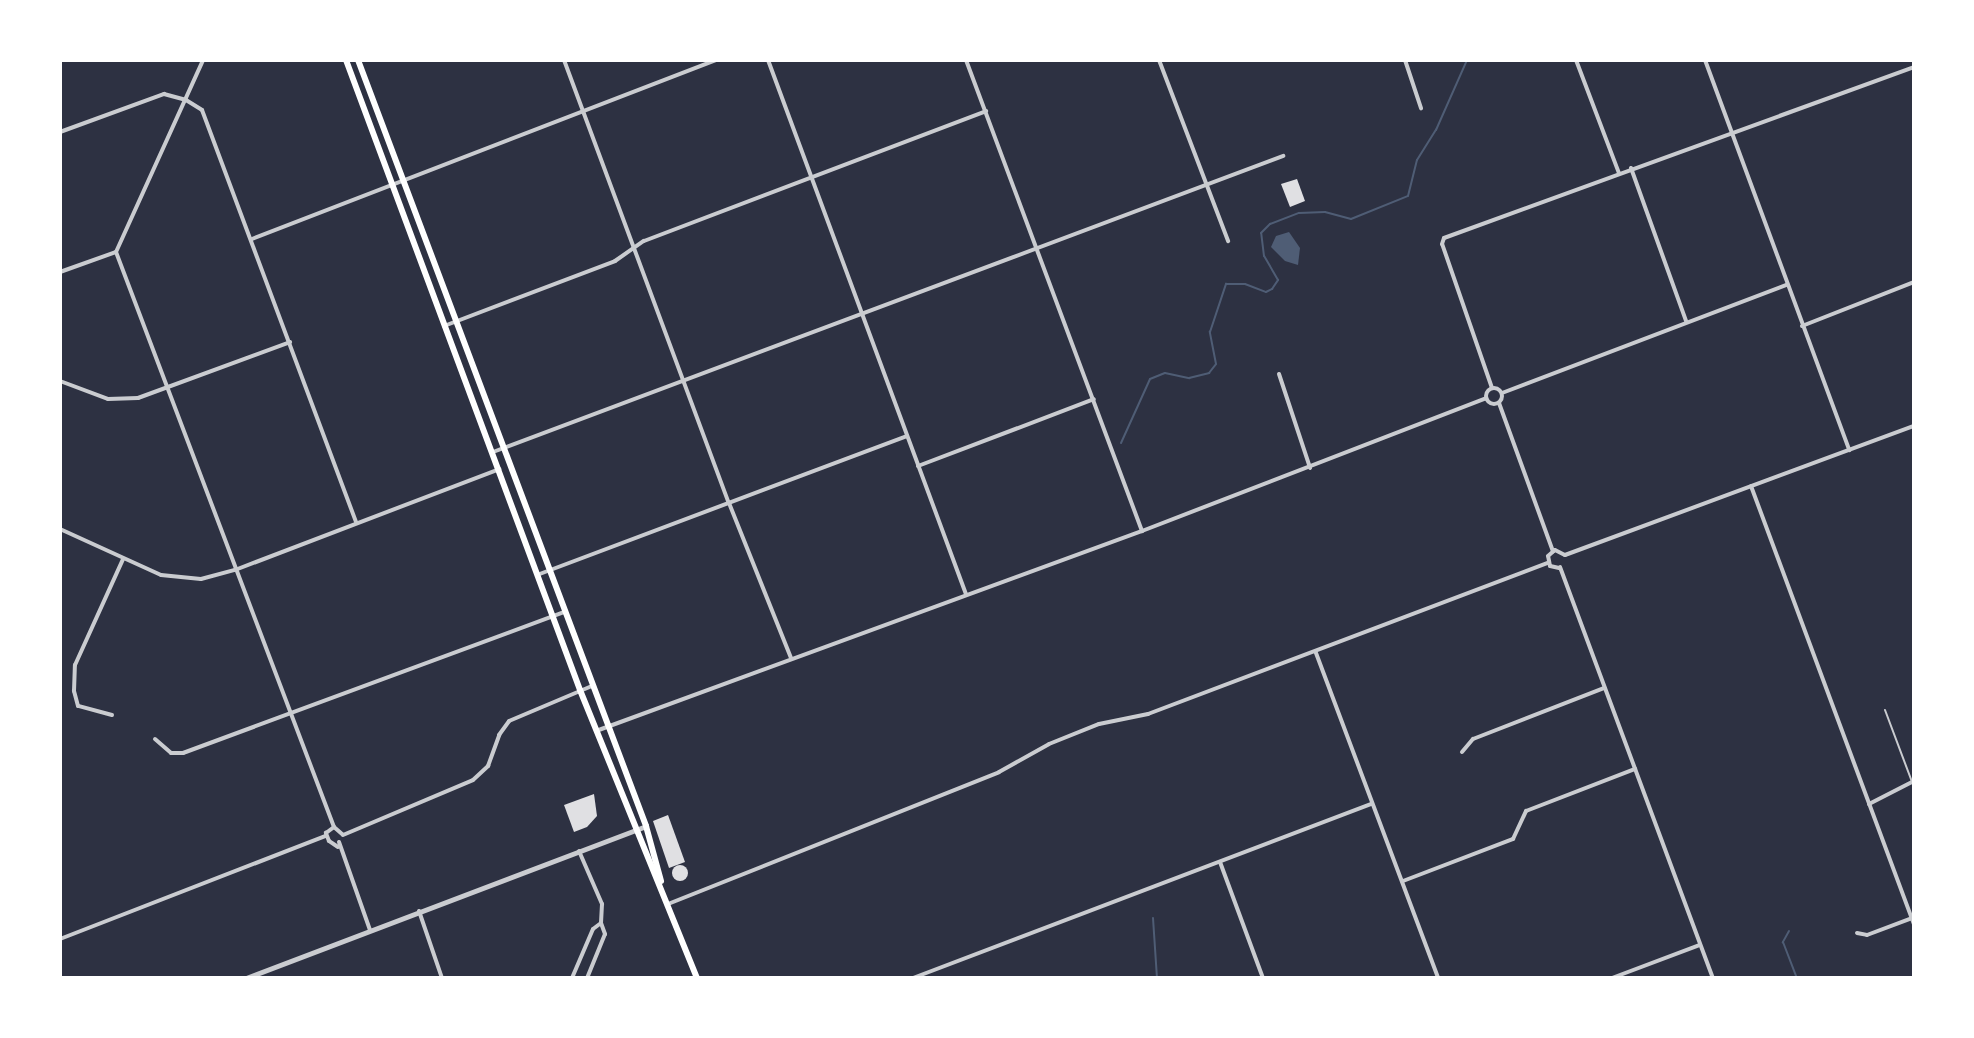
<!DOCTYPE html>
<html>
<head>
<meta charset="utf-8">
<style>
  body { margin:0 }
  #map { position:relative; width:1974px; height:1038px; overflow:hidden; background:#2d3142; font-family:Figtree,sans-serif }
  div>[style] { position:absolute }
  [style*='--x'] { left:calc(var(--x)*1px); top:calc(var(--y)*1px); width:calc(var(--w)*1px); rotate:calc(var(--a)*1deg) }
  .water>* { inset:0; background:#4f5d75 }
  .stream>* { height:2px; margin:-1px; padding:0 1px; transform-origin:1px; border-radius:1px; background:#4f5d75 }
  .building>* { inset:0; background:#e0e0e3 }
  .round { border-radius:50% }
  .service>* { height:2px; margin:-1px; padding:0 1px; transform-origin:1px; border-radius:1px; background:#caccd0 }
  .minor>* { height:4px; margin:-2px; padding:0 2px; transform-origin:2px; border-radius:2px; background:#caccd0 }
  .minor>.ring { margin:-2px; padding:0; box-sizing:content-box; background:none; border:4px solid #caccd0; border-radius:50% }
  .tertiary>* { height:5px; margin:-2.5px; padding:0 2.5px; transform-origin:2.5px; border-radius:2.5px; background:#caccd0 }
  .secondary>* { height:6px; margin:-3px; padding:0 3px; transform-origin:3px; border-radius:3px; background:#fff }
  span { translate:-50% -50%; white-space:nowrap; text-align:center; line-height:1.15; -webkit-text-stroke:6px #fff; paint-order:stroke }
  .frame { position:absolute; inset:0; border:62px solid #fff; pointer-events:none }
</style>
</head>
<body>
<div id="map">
  <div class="water">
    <i style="clip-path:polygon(1289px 232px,1300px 248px,1298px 265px,1285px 261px,1271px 247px,1276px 236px)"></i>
  </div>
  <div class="stream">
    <i style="--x:1121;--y:443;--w:70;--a:-65.6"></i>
    <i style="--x:1150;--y:379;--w:16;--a:-22"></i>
    <i style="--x:1165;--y:373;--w:25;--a:12"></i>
    <i style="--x:1189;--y:378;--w:21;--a:-14"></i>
    <i style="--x:1209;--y:373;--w:11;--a:-52"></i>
    <i style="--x:1216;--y:364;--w:33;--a:-101"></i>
    <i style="--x:1210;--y:332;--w:51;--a:-71.6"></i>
    <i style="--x:1226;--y:284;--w:19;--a:0"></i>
    <i style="--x:1245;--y:284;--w:22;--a:21"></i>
    <i style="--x:1266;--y:292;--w:7;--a:-27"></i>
    <i style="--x:1272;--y:289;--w:11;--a:-56"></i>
    <i style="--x:1278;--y:280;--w:28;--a:-120"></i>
    <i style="--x:1264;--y:256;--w:23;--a:-97"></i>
    <i style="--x:1261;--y:233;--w:13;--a:-45"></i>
    <i style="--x:1270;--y:224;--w:31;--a:-21"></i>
    <i style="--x:1299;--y:213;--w:26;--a:-2"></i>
    <i style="--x:1325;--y:212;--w:27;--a:15"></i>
    <i style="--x:1351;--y:219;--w:61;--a:-22"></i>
    <i style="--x:1408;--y:196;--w:37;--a:-76"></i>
    <i style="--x:1417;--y:160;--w:36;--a:-58"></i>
    <i style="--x:1436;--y:130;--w:77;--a:-66.1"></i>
    <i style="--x:1153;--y:918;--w:60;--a:86.2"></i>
    <i style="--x:1789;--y:931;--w:13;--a:119"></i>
    <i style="--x:1783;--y:942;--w:39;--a:69"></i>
  </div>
  <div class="building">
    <i style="clip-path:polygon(1297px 179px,1305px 201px,1290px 207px,1281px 184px)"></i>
    <i style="clip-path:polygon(594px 794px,597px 816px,587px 827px,574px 832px,564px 805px)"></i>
    <i style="clip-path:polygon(668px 815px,685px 862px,669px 868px,653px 821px)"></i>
    <i class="round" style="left:672px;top:865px;width:16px;height:16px"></i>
  </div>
  <div class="service">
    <i style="--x:1885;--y:710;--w:82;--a:69.4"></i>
  </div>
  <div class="minor">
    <i style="--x:564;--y:60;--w:473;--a:69.6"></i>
    <i style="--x:729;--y:503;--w:167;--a:68.2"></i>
    <i style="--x:768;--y:60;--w:570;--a:69.66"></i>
    <i style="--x:966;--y:60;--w:503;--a:69.51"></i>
    <i style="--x:1159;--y:60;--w:194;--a:69.1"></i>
    <i style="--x:1405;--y:60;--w:51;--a:71.6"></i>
    <i style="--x:1576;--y:60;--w:121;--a:69.2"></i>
    <i style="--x:1705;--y:60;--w:416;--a:69.7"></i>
    <i style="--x:60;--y:132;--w:111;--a:-20.1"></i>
    <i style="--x:164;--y:94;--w:23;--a:15"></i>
    <i style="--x:186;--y:100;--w:19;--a:32"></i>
    <i style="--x:202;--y:110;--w:440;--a:69.5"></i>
    <i style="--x:1631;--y:168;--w:163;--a:70.2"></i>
    <i style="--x:252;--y:239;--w:497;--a:-21.1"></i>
    <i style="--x:116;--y:252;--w:615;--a:69.24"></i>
    <i style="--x:116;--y:252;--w:211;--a:-65.6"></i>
    <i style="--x:60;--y:272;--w:59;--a:-19.7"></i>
    <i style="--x:444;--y:326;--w:183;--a:-20.8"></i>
    <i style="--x:615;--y:261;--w:35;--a:-35"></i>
    <i style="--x:644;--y:241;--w:366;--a:-20.8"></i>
    <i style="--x:1802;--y:326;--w:120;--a:-21.4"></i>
    <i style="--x:1279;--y:374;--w:99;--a:71.7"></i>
    <i style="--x:60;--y:381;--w:51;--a:20.6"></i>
    <i style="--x:108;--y:399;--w:30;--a:-2"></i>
    <i style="--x:138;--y:398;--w:162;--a:-20.2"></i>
    <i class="ring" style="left:1486px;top:388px;width:12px;height:12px"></i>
    <i style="--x:1492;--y:388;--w:152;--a:-109.1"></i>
    <i style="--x:1442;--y:244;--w:6;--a:-72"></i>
    <i style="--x:1444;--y:238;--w:500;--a:-19.99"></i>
    <i style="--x:1502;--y:393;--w:305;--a:-20.8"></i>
    <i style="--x:1499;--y:403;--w:158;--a:70"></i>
    <i style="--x:493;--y:452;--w:844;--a:-20.54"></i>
    <i style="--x:918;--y:466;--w:188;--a:-20.8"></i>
    <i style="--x:1751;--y:486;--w:468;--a:69.6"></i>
    <i style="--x:60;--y:529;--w:111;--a:24.5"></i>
    <i style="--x:161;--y:575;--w:40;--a:5.7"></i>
    <i style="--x:201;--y:579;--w:35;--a:-15"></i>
    <i style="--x:235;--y:570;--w:283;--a:-20.9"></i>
    <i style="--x:1565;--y:555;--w:372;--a:-20.3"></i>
    <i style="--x:1560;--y:567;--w:439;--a:69.6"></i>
    <i style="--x:1559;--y:568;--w:9;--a:-167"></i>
    <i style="--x:1550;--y:566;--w:10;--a:-101"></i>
    <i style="--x:1548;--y:556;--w:9;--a:-41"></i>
    <i style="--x:1555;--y:550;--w:11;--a:27"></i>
    <i style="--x:537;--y:575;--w:395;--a:-20.6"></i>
    <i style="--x:1316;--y:653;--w:347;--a:69.4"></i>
    <i style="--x:112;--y:715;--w:35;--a:-165"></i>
    <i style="--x:78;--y:706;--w:16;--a:-105"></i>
    <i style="--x:74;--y:691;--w:26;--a:-88"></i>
    <i style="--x:75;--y:665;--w:116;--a:-65.6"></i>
    <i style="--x:596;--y:731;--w:581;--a:-20.12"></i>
    <i style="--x:1142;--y:531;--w:369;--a:-21.1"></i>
    <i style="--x:155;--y:739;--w:21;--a:41"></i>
    <i style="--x:171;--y:753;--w:12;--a:0"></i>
    <i style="--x:183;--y:753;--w:406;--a:-20.3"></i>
    <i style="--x:1462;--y:752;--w:17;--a:-50"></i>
    <i style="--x:1473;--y:739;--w:141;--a:-21.3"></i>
    <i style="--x:1869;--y:804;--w:51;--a:-27.1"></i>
    <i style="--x:343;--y:835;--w:141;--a:-22.9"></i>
    <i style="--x:473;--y:780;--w:21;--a:-43"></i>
    <i style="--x:488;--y:766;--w:33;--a:-70"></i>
    <i style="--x:499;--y:735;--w:17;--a:-54"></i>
    <i style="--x:509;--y:721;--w:90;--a:-22.9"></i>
    <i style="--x:339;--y:842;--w:93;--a:70.6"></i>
    <i style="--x:338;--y:847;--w:11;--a:-146"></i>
    <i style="--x:329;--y:841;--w:9;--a:-111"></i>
    <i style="--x:326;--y:833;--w:10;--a:-37"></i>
    <i style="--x:334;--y:827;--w:11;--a:41"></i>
    <i style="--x:579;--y:851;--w:58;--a:66.5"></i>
    <i style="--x:602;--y:904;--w:19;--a:93"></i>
    <i style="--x:601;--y:923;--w:12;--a:70"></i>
    <i style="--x:605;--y:934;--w:48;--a:112.2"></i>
    <i style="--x:1220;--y:862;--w:124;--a:69.7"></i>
    <i style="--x:1403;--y:881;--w:118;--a:-20.9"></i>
    <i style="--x:1513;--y:839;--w:31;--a:-65"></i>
    <i style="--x:1526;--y:811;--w:117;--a:-21.1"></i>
    <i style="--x:668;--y:904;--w:356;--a:-21.7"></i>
    <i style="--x:999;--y:772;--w:57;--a:-29.2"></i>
    <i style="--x:1049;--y:744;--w:54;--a:-21.8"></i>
    <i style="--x:1099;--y:724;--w:50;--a:-11.5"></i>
    <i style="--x:1148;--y:714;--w:428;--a:-20.7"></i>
    <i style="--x:419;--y:911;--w:71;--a:71.1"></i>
    <i style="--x:1857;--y:933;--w:10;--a:11"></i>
    <i style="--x:1867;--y:935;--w:48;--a:-20.7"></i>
    <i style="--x:60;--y:939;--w:285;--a:-21.2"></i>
    <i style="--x:572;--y:978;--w:53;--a:-66.8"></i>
    <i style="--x:593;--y:929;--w:10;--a:-37"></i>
    <i style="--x:913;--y:978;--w:491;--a:-20.8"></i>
    <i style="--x:1612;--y:978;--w:94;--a:-20.6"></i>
  </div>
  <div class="tertiary">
    <i style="--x:246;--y:978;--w:428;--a:-20.8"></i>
  </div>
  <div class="secondary">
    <i style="--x:346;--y:60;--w:672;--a:69.62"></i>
    <i style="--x:580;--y:690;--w:311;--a:67.9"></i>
    <i style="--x:358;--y:60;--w:818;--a:69.39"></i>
    <i style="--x:646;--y:826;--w:57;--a:74.7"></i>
  </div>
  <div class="frame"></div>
</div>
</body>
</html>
